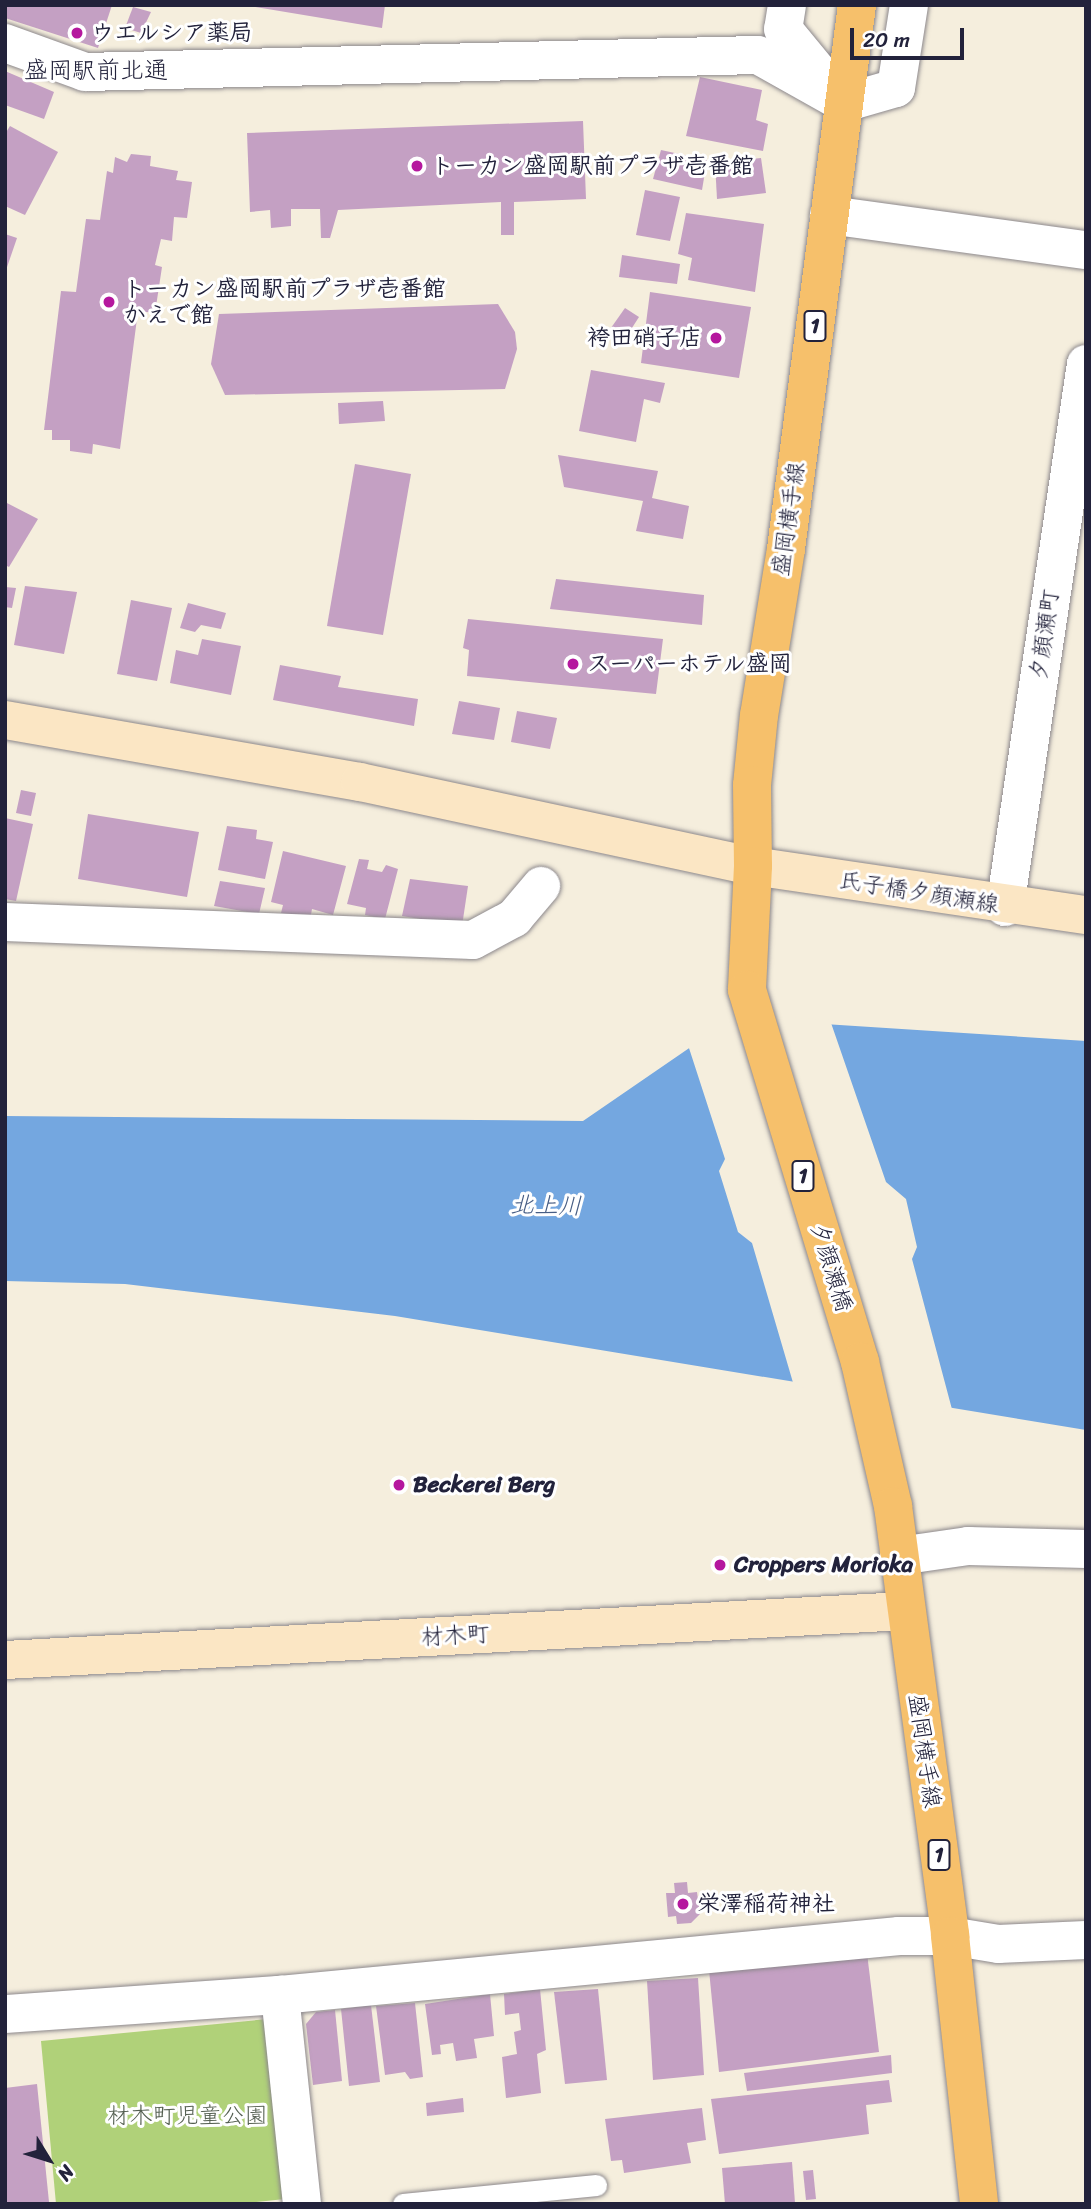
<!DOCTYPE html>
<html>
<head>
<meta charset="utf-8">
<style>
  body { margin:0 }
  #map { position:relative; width:1091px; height:2209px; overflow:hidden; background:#f5eedd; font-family:Sriracha,"Klee One",sans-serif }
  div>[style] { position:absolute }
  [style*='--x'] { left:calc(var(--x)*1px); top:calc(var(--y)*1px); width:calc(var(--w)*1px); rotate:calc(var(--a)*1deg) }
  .green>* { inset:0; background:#b0d179 }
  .water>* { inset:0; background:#74a7e0 }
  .pier>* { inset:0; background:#f5eedd }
  .building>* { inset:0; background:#c4a0c3 }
  .roads { filter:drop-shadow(0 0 2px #8c888c) drop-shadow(0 0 2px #8c888c) }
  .lane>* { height:21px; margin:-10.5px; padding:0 10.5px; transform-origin:10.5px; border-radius:10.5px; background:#fff }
  .street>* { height:38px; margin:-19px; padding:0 19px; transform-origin:19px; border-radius:19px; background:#fff }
  .secondary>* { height:38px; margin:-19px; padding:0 19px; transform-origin:19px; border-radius:19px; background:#fbe6c4 }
  .primary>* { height:38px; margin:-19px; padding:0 19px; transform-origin:19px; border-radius:19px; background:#f6c06b }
  .dots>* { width:19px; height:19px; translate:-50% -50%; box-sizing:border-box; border:4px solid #fff; border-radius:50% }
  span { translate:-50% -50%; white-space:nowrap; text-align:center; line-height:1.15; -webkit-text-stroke:6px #fff; paint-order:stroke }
  .shield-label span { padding:2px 5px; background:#fff; border:2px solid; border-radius:5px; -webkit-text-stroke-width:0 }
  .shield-label { font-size:21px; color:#22223b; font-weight:700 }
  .poi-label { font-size:23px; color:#22223b; font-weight:700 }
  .left { translate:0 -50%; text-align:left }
  .right { translate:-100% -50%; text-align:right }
  .street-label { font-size:23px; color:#22223b }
  .park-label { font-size:23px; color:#545f51 }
  .neighbourhood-label { font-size:24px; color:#22223b }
  .water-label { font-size:24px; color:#475e85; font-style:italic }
  .frame { position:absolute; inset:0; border:7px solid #22223b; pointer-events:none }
  .north { position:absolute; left:14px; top:2125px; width:70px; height:70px; -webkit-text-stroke:5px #fff; paint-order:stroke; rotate:128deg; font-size:19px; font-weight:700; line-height:28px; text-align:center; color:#22223b }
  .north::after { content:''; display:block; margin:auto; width:24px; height:32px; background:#22223b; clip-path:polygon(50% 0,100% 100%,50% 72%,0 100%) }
  .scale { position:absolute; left:850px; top:28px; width:114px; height:32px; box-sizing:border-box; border:4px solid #22223b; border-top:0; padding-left:9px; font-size:21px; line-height:24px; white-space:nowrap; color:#22223b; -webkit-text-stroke:5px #fff; paint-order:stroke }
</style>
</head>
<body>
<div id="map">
  <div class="green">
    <i style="clip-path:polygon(268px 2019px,285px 2199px,239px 2204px,56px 2204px,41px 2041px)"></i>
  </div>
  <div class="water">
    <i style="clip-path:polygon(733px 1018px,1086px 1041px,1086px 1430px,395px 1316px,125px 1284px,5px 1281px,5px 1116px,583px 1121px)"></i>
  </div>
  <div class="pier">
    <i style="clip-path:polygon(732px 1014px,830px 1020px,886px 1182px,906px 1199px,917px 1247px,912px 1259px,953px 1413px,794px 1386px,752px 1243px,738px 1232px,719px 1171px,725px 1159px,688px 1045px)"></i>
  </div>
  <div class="building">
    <i style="clip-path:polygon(5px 5px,112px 5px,98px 48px,5px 18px)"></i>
    <i style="clip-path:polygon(243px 5px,385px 5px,382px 28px)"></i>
    <i style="clip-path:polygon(133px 7px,151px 12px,141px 33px,125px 28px)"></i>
    <i style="clip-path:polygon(5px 71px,54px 92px,44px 119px,5px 105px)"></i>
    <i style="clip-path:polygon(700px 77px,762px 90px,756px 120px,768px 124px,763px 151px,686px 136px)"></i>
    <i style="clip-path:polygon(583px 121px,586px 199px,514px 202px,514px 235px,501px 235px,501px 202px,338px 210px,330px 238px,321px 238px,320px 209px,291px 209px,291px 226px,271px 228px,270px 210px,250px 212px,247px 133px)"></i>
    <i style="clip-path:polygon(10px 126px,58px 152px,25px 215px,5px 206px,5px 134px)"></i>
    <i style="clip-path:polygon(661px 150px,707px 160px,702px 190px,653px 179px)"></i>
    <i style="clip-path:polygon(131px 154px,151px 156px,150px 166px,178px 171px,176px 180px,192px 182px,187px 218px,174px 217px,172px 241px,161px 239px,155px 265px,162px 267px,155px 313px,138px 311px,120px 449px,93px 444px,92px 454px,70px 451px,70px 440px,52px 440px,52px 430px,44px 430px,61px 291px,76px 292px,86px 219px,100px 220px,107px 171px,113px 173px,115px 157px,127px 162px)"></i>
    <i style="clip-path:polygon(761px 158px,766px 193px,717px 199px,715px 163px)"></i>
    <i style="clip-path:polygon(645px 190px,680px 197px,670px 241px,636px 235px)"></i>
    <i style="clip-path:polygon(686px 213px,764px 224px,755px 292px,688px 280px,692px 258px,678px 254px)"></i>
    <i style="clip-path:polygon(5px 234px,17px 238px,6px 270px,5px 270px)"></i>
    <i style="clip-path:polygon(622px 255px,680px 264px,677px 284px,619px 277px)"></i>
    <i style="clip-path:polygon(650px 292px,751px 307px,739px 378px,641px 363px)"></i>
    <i style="clip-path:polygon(498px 304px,515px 332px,517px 349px,505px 389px,225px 395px,211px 364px,219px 314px)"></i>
    <i style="clip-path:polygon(625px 308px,639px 317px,621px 345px,606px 335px)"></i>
    <i style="clip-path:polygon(591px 370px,665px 383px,660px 403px,644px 399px,636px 442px,579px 431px)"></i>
    <i style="clip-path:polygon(383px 401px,385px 421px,339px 424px,338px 403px)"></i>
    <i style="clip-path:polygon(558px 455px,658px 471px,652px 498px,689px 506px,683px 539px,636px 531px,643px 501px,564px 487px)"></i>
    <i style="clip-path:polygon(355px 464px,411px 474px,383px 635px,327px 626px)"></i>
    <i style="clip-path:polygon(5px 502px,38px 519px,9px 567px,5px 565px)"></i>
    <i style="clip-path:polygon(556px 579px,704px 595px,702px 625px,550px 609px)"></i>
    <i style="clip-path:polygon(25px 586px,77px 592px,64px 654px,14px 645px)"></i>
    <i style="clip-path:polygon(5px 587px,16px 588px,12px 608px,5px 607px)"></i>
    <i style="clip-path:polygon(131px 600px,172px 608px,157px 681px,117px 674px)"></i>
    <i style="clip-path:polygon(188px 603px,226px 613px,221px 629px,201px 625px,195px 632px,180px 628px)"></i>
    <i style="clip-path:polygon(468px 619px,663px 639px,656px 694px,467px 676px,469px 650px,463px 648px)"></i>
    <i style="clip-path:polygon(202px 639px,241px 646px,231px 695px,170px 683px,176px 650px,198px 655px)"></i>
    <i style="clip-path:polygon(280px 665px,341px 676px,338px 687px,418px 699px,414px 726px,273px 700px)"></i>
    <i style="clip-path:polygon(459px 701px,500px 708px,494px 740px,452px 734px)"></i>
    <i style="clip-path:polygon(517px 711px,557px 718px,550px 749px,511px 742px)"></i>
    <i style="clip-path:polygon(21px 790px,36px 793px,31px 816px,16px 813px)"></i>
    <i style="clip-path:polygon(88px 814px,199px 832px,187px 897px,78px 879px)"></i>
    <i style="clip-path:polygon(5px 818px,33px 824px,16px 901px,5px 899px)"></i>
    <i style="clip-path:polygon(227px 826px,257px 830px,256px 839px,273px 842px,265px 879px,218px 870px)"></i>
    <i style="clip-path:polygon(283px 851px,346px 866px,333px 915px,312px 909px,310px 920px,281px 913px,283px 905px,271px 902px)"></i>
    <i style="clip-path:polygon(359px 859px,369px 860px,367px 869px,382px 872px,386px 865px,398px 869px,385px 919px,365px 915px,366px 908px,347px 904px)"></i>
    <i style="clip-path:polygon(410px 879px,468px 886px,462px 926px,402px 916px)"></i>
    <i style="clip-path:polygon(220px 881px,265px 888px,259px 914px,214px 906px)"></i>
    <i style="clip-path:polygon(687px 1882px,688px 1893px,697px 1892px,700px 1914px,691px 1923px,677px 1924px,676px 1916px,668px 1917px,666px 1893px,675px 1893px,674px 1883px)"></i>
    <i style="clip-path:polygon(867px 1953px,879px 2052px,719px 2072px,709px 1970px)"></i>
    <i style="clip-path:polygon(698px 1978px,704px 2075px,653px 2080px,647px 1981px)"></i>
    <i style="clip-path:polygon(540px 1989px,546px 2050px,537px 2054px,541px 2093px,506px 2098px,502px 2057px,517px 2054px,514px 2032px,521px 2030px,519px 2013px,505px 2015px,504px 1994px)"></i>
    <i style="clip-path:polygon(598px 1989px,607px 2080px,565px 2084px,554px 1992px)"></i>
    <i style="clip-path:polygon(490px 1994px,494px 2036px,474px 2039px,477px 2058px,456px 2061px,453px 2043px,440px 2045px,441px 2054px,432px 2055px,425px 2004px)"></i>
    <i style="clip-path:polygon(415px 2003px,423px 2077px,410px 2079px,405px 2072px,385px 2075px,376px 2006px)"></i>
    <i style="clip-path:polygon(371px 2005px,380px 2082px,349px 2086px,341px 2009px)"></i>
    <i style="clip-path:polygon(335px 2010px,342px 2081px,313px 2085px,306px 2024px,316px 2012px)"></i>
    <i style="clip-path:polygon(891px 2055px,892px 2073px,747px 2091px,744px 2073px)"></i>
    <i style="clip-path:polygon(889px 2080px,892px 2102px,866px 2105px,869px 2134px,719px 2154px,711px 2099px)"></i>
    <i style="clip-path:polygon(37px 2084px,49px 2202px,5px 2204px,5px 2088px)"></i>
    <i style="clip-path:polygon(463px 2098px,464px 2112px,427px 2116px,426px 2103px)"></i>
    <i style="clip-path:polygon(702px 2108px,706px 2140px,687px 2143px,691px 2163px,624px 2173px,622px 2160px,611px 2161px,605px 2119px)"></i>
    <i style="clip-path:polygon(792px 2162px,795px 2203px,725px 2204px,722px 2168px)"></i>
    <i style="clip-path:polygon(813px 2170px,816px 2199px,806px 2200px,803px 2171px)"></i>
  </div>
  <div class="roads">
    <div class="lane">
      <i style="--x:403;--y:2204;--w:194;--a:-5.6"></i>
    </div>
    <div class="street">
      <i style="--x:787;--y:5;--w:24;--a:99"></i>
      <i style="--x:783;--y:29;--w:72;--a:50.6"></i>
      <i style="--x:5;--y:43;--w:85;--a:19.9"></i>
      <i style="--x:85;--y:72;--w:673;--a:-1.45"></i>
      <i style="--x:758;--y:55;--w:98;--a:29.2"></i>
      <i style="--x:844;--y:103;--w:54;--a:-16.1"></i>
      <i style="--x:896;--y:88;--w:84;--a:-81.1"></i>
      <i style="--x:829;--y:215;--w:259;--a:7.8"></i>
      <i style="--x:1005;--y:907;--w:549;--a:-81.52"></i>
      <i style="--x:5;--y:922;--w:468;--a:2.2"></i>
      <i style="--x:473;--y:940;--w:47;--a:-28.2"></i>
      <i style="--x:514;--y:918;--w:42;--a:-49.8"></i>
      <i style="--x:899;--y:1556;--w:70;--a:-8.2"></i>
      <i style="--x:968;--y:1546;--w:118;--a:1.5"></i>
      <i style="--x:280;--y:1995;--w:210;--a:84"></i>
      <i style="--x:5;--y:2014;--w:276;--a:-4"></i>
      <i style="--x:280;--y:1995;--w:622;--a:-5.44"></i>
      <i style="--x:899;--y:1936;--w:51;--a:0"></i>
      <i style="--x:950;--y:1936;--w:49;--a:9.5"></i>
      <i style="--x:998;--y:1944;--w:88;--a:-2.6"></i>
    </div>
    <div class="secondary">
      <i style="--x:5;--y:720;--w:360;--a:9.9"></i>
      <i style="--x:360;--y:782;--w:402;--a:12.1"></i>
      <i style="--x:753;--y:866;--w:337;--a:8.4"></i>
      <i style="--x:5;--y:1660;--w:900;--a:-3.12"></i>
    </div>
    <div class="primary">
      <i style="--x:857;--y:5;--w:549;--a:97.44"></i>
      <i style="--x:786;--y:549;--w:168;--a:99.2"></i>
      <i style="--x:759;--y:715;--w:70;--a:95.7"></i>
      <i style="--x:752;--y:785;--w:81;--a:89.3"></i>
      <i style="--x:753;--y:866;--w:124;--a:92.8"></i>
      <i style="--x:747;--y:990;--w:389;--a:73.1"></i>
      <i style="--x:860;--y:1362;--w:148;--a:77.1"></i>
      <i style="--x:893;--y:1506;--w:434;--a:82.4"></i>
      <i style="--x:950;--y:1936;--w:270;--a:83.8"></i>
    </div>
  </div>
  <div class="dots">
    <i style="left:77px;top:33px;background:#b5179e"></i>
    <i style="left:417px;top:166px;background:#b5179e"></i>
    <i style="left:109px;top:302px;background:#b5179e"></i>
    <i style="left:716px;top:338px;background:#b5179e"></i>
    <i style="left:573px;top:664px;background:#b5179e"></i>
    <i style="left:399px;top:1485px;background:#b5179e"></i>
    <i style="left:720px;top:1565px;background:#b5179e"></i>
    <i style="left:683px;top:1904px;background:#b5179e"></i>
  </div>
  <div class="shield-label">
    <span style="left:815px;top:326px">1</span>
    <span style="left:803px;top:1176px">1</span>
    <span style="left:939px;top:1855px">1</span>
  </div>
  <div class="poi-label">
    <span class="left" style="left:91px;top:33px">ウエルシア薬局</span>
    <span class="left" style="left:431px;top:166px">トーカン盛岡駅前プラザ壱番館</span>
    <span class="left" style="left:123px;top:302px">トーカン盛岡駅前プラザ壱番館<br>かえで館</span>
    <span class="right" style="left:702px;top:338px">袴田硝子店</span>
    <span class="left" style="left:587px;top:664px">スーパーホテル盛岡</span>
    <span class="left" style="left:413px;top:1485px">Beckerei Berg</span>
    <span class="left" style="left:734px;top:1565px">Croppers Morioka</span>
    <span class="left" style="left:697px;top:1904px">栄澤稲荷神社</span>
  </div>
  <div class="street-label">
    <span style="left:789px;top:519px;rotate:-82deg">盛岡横手線</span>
    <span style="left:1045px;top:635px;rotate:-82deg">夕顔瀬町</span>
    <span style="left:919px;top:893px;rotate:9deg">氏子橋夕顔瀬線</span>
    <span style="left:831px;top:1267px;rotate:73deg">夕顔瀬橋</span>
    <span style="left:455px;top:1636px;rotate:-3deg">材木町</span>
    <span style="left:924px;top:1751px;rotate:82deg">盛岡横手線</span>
  </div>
  <div class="park-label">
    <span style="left:187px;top:2116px">材木町児童公園</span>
  </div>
  <div class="neighbourhood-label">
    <span style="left:96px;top:71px">盛岡駅前北通</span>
  </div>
  <div class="water-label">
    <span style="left:546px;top:1206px;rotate:1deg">北上川</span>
  </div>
  <div class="frame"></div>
  <div class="north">N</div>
  <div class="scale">20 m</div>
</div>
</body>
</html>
